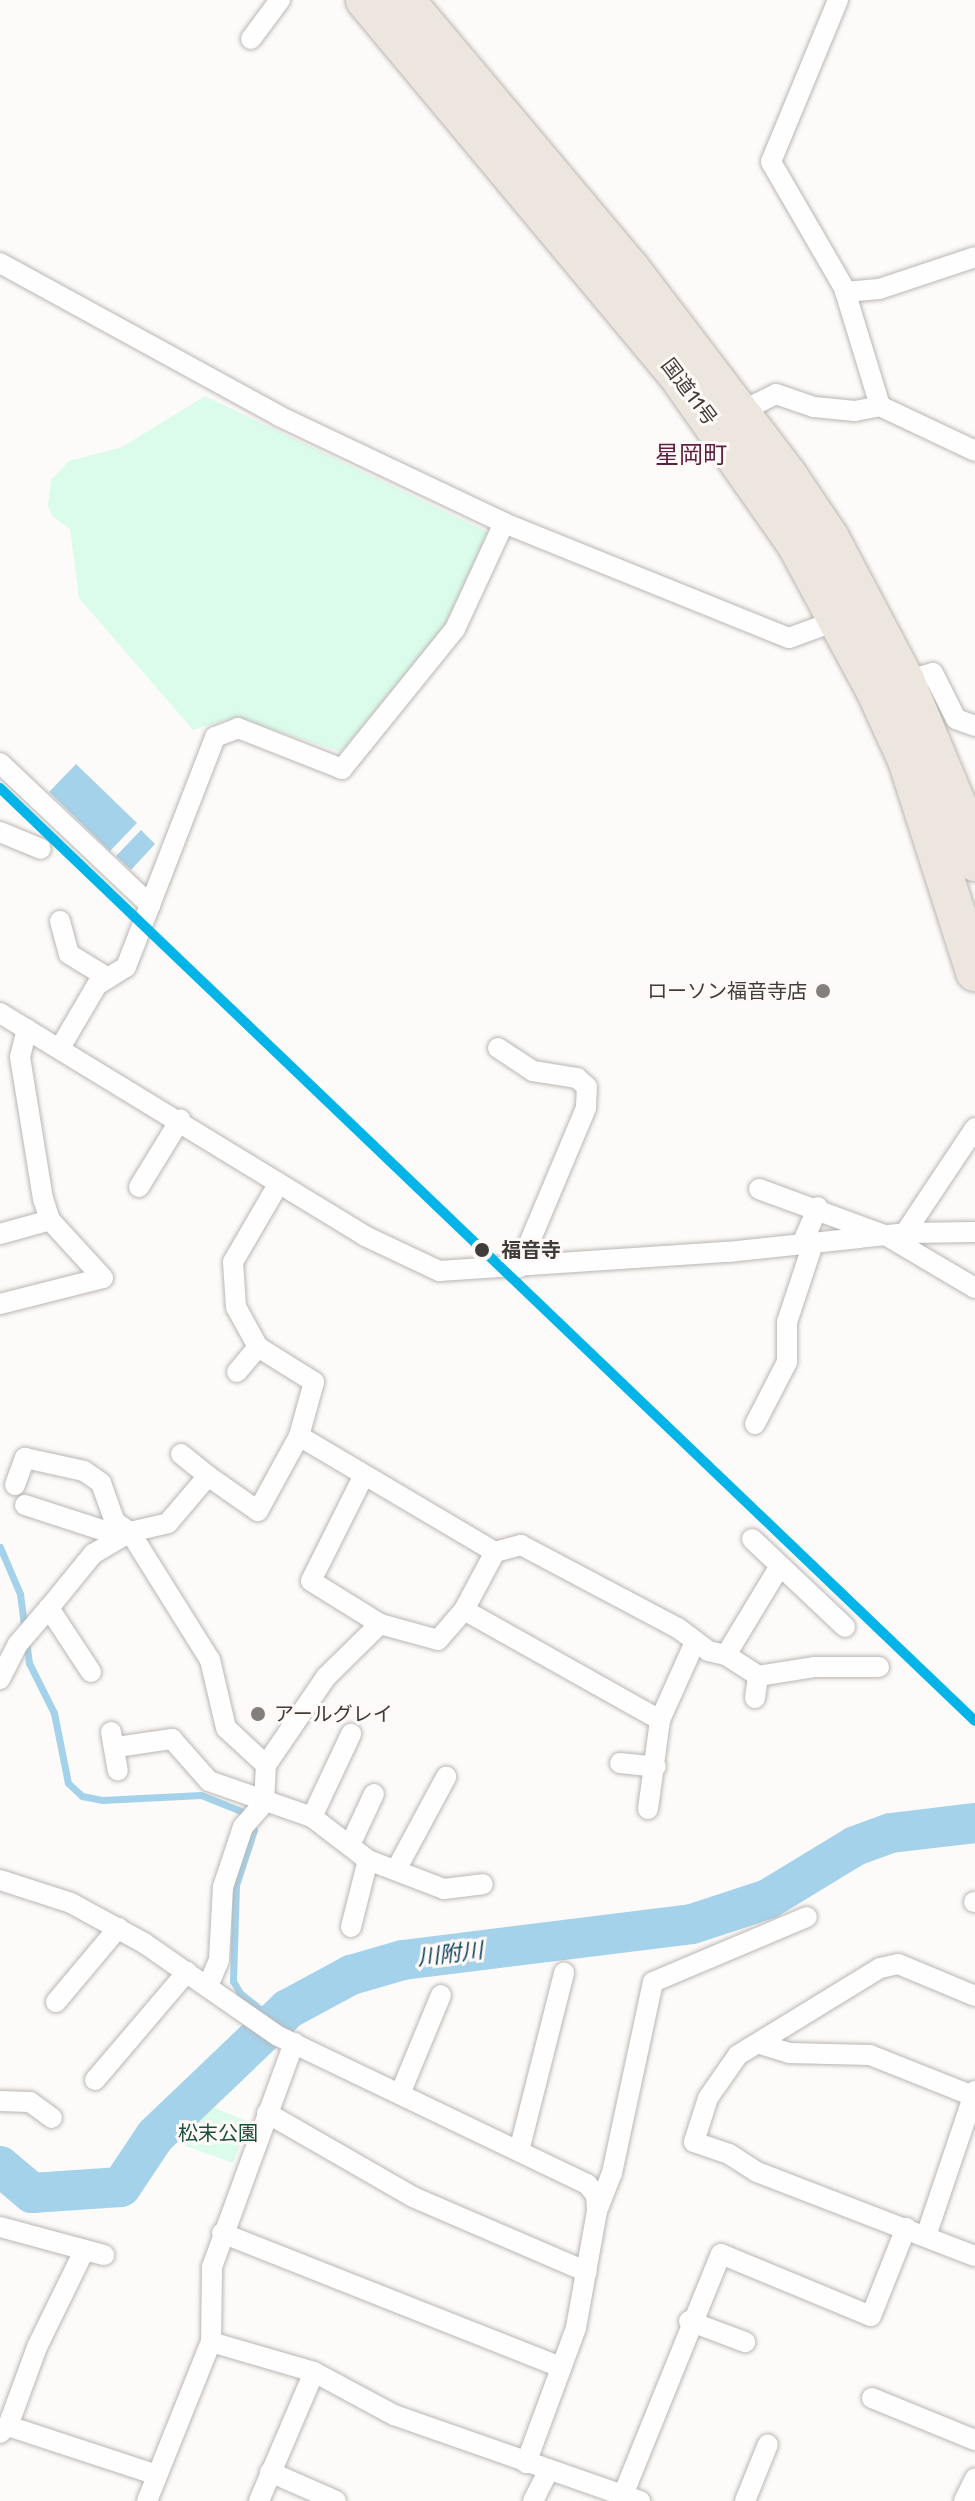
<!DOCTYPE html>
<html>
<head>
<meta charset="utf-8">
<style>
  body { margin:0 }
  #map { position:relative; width:975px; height:2501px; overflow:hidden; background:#fdfbf9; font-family:Rubik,"Noto Sans JP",sans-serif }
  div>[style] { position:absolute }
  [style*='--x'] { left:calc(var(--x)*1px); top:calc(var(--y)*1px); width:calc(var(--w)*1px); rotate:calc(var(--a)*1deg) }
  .green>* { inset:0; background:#dbfbeb }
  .water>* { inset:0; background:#a4d2ea }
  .stream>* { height:7px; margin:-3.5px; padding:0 3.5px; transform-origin:3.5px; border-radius:3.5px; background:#a4d2ea }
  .river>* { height:40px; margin:-20px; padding:0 20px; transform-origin:20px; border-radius:20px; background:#a4d2ea }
  .roads { filter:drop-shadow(0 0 2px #b9b6b4) drop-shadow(0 0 2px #b9b6b4) }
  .street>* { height:20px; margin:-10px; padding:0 10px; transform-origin:10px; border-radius:10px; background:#fffefe }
  .highway>* { height:38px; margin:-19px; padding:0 19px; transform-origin:19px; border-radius:19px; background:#ece6de }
  .rail-1>* { height:10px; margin:-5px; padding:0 5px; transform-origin:5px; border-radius:5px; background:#03b4e8 }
  .dots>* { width:22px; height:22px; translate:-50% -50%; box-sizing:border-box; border:4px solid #fffaf7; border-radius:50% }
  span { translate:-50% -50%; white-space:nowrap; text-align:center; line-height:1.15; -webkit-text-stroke:6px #fffaf7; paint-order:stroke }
  .street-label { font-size:20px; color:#403c39 }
  .poi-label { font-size:20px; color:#403c39 }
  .right { translate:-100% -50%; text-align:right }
  .left { translate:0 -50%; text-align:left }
  .stop-label { font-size:20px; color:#403c39; font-weight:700 }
  .park-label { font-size:20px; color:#174f3b }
  .water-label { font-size:22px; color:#0e455d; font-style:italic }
  .quarter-label { font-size:24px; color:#5f1f3e }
</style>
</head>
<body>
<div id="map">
  <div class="green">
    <i style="clip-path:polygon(205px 396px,488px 532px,445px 626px,341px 752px,235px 717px,193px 730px,79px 598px,70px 529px,52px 516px,48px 505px,51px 480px,69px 461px,122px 447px)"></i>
    <i style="clip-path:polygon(210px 2106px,249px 2122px,233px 2163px,175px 2142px)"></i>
  </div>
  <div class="water">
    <i style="clip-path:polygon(76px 764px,137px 823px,110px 851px,49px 792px)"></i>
    <i style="clip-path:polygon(141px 830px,155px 844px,131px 870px,116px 856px)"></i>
  </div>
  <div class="stream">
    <i style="--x:0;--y:1547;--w:51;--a:66.9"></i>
    <i style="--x:20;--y:1594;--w:70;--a:82.6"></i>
    <i style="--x:29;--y:1663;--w:56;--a:63.4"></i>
    <i style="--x:54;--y:1713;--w:71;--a:78.7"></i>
    <i style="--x:68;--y:1783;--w:19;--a:43"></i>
    <i style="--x:82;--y:1796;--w:20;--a:11"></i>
    <i style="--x:102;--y:1800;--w:99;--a:-2.9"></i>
    <i style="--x:201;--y:1795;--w:45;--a:22"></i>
    <i style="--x:243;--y:1812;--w:21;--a:59"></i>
    <i style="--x:254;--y:1830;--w:58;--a:108.1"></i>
    <i style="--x:236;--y:1885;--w:96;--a:91.8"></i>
    <i style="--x:233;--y:1981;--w:14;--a:60"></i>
    <i style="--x:240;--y:1993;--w:45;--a:38.7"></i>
  </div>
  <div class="river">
    <i style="--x:0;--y:2166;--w:42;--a:40.2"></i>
    <i style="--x:32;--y:2193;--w:89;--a:-3.9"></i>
    <i style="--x:121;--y:2187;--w:61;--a:-56.3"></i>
    <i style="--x:155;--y:2136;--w:184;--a:-43.7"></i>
    <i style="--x:288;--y:2009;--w:72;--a:-28.4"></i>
    <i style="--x:351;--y:1975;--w:54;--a:-16.1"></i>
    <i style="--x:403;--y:1960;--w:291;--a:-7.1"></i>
    <i style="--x:692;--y:1924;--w:80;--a:-18.2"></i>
    <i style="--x:768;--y:1899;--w:102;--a:-31.3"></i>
    <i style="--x:855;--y:1846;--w:38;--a:-20"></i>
    <i style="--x:891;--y:1833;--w:85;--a:-6.8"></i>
  </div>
  <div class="roads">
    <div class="street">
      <i style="--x:838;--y:0;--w:175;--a:112.5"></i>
      <i style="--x:771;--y:162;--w:146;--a:59.9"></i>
      <i style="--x:844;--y:288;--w:123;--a:73"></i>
      <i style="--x:880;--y:406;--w:105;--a:25.3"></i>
      <i style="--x:251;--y:39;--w:49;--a:-53.4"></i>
      <i style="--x:0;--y:263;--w:318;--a:28.7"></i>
      <i style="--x:279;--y:416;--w:249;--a:25.4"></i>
      <i style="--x:504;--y:523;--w:307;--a:22"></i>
      <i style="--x:789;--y:638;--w:52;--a:-20.2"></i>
      <i style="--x:845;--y:292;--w:34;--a:-5"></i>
      <i style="--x:879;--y:289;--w:101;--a:-18.4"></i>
      <i style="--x:740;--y:412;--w:40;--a:-26.6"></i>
      <i style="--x:776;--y:394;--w:40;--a:18.9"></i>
      <i style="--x:814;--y:407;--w:41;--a:5.6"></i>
      <i style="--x:855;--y:411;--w:25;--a:-11"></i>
      <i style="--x:898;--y:683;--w:36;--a:-16"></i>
      <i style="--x:933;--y:673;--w:51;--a:63.4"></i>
      <i style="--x:956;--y:719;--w:20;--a:20"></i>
      <i style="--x:0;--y:763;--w:207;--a:43.4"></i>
      <i style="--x:0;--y:832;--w:44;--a:22.5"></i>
      <i style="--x:60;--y:921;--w:34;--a:75"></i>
      <i style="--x:69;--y:954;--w:46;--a:31.6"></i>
      <i style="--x:0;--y:1013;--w:428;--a:31.4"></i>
      <i style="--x:365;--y:1236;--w:82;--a:25.3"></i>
      <i style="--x:439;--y:1271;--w:290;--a:-3.8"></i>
      <i style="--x:728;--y:1252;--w:178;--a:-6.1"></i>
      <i style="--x:905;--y:1233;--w:126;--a:-56.3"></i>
      <i style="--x:60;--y:1048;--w:73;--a:-59.6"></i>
      <i style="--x:97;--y:985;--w:34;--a:-32"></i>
      <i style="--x:126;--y:967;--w:247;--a:-68.8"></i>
      <i style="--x:215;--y:737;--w:25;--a:-21"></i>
      <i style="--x:238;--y:728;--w:112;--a:21.5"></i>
      <i style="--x:342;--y:769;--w:180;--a:-51.1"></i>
      <i style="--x:455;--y:629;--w:117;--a:-65.2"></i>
      <i style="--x:498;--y:1048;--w:42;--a:33.3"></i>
      <i style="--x:533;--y:1071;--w:45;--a:9"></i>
      <i style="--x:577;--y:1078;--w:13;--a:42"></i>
      <i style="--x:587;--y:1087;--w:21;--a:93"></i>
      <i style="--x:586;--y:1108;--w:173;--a:112.8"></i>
      <i style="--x:139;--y:1187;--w:79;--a:-58.5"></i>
      <i style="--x:759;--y:1189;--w:136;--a:20.2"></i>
      <i style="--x:887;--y:1236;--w:102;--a:30.6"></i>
      <i style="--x:905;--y:1233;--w:70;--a:-0.8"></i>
      <i style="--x:0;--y:1234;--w:52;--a:-15.6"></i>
      <i style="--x:802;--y:1244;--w:40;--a:-66.6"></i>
      <i style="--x:0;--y:1304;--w:106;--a:-14.2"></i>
      <i style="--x:103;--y:1278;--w:79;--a:-132.4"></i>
      <i style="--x:50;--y:1220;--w:22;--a:-108"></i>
      <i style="--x:43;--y:1199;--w:144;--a:-99.2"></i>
      <i style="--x:20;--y:1057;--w:29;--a:-76"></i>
      <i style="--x:237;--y:1372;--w:33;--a:-50"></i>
      <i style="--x:755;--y:1424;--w:70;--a:-62.7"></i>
      <i style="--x:787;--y:1362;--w:40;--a:-90"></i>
      <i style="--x:787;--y:1322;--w:82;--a:-71.6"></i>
      <i style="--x:181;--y:1454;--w:35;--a:39"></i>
      <i style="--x:363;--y:1477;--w:116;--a:116.6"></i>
      <i style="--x:311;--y:1581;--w:81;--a:31.9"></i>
      <i style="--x:15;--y:1485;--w:29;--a:-70"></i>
      <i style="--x:25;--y:1458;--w:60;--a:12.4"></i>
      <i style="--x:84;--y:1471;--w:21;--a:35"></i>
      <i style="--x:101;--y:1483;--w:41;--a:70.3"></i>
      <i style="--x:115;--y:1522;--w:18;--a:34"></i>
      <i style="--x:25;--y:1505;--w:87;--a:18"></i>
      <i style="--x:108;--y:1532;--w:18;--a:0"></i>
      <i style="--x:752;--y:1539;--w:128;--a:43.4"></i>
      <i style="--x:495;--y:1552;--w:27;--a:-15"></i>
      <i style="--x:521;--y:1545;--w:178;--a:27.9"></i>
      <i style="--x:678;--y:1628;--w:38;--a:37"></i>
      <i style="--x:708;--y:1651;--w:18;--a:13"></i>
      <i style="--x:726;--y:1655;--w:38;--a:33"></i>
      <i style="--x:758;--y:1676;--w:58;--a:-9"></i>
      <i style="--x:815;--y:1667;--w:64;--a:0"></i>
      <i style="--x:464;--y:1610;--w:225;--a:29.3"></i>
      <i style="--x:726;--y:1655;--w:104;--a:-58.8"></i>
      <i style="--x:91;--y:1672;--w:77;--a:-123.3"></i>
      <i style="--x:49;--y:1608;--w:70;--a:-50.8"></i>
      <i style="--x:93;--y:1554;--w:43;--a:-30.7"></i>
      <i style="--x:0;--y:1679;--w:39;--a:-63"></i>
      <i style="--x:18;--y:1644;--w:48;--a:-49.3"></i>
      <i style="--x:755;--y:1698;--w:22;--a:-82"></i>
      <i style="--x:111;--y:1732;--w:39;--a:80"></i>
      <i style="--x:117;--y:1747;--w:56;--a:-8.3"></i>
      <i style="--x:172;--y:1739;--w:56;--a:48.6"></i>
      <i style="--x:209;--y:1781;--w:109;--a:19.3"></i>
      <i style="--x:312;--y:1817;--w:71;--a:37.5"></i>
      <i style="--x:368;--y:1860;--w:81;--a:20.9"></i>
      <i style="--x:444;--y:1889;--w:39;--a:-7"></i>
      <i style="--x:620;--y:1763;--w:36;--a:6"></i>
      <i style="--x:266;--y:1765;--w:54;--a:-137.2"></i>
      <i style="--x:226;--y:1728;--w:70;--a:-103.2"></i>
      <i style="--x:210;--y:1660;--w:151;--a:-122"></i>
      <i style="--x:130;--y:1532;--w:39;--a:-13"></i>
      <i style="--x:168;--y:1523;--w:62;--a:-49.6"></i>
      <i style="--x:208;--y:1476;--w:61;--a:35"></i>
      <i style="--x:258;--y:1511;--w:85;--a:-61.3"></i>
      <i style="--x:299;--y:1436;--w:56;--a:-74.5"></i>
      <i style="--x:314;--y:1382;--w:66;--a:-148"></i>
      <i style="--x:258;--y:1347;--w:46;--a:-118.8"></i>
      <i style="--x:236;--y:1307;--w:45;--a:-93.8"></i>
      <i style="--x:233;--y:1262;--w:91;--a:-59.8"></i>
      <i style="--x:648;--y:1809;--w:90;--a:-82.3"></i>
      <i style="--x:660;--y:1720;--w:85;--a:-65.8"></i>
      <i style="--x:312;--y:1817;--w:92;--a:-64.8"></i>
      <i style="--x:351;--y:1843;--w:54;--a:-64.9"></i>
      <i style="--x:396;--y:1870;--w:106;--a:-61.7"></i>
      <i style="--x:0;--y:1880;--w:75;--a:17.9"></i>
      <i style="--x:71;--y:1903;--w:83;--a:28.7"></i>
      <i style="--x:144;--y:1943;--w:163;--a:34.8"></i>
      <i style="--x:278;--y:2036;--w:343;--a:25.6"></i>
      <i style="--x:587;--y:2184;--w:14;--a:51"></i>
      <i style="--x:596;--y:2195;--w:16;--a:86"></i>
      <i style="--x:597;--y:2211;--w:119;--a:100.2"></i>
      <i style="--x:576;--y:2328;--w:144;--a:110.3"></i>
      <i style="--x:974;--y:1902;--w:1;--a:0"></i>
      <i style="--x:351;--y:1927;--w:69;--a:-75.8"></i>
      <i style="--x:208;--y:1986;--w:28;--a:-67"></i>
      <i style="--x:219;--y:1960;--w:73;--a:-86.9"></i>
      <i style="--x:223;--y:1887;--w:63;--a:-71.6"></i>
      <i style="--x:243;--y:1827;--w:32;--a:-49"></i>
      <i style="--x:264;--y:1803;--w:38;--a:-87"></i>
      <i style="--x:266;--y:1765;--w:107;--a:-55.7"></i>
      <i style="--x:326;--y:1677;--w:76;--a:-44.5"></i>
      <i style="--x:380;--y:1624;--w:60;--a:15.4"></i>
      <i style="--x:438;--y:1640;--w:40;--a:-49"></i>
      <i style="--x:464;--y:1610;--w:66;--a:-61.9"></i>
      <i style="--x:495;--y:1552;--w:228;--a:-149.4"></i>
      <i style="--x:975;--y:1996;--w:83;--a:-157.4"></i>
      <i style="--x:898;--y:1964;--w:18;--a:167"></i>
      <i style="--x:880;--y:1968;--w:167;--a:148.5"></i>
      <i style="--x:738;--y:2055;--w:52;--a:124.9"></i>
      <i style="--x:708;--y:2098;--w:46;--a:107.7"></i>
      <i style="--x:694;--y:2142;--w:37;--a:19"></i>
      <i style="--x:729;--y:2154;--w:33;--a:33"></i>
      <i style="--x:757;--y:2172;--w:234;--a:21.1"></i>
      <i style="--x:56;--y:2002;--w:97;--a:-50"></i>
      <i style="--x:760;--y:2044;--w:30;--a:17"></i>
      <i style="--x:789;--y:2053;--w:81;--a:1.4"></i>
      <i style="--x:870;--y:2055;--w:111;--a:21.7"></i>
      <i style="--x:95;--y:2080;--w:142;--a:-49.6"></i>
      <i style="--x:400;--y:2094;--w:107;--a:-67.5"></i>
      <i style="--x:0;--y:2101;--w:30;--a:2"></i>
      <i style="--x:30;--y:2102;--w:27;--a:36"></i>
      <i style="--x:267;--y:2113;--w:168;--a:29.9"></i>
      <i style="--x:413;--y:2197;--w:189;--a:23.3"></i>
      <i style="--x:519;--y:2151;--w:184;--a:-75.8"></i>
      <i style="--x:597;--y:2211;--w:41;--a:-68.5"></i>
      <i style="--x:612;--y:2173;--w:195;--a:-77.9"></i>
      <i style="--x:653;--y:1982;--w:167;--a:-22.9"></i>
      <i style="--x:0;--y:2227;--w:108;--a:15.1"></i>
      <i style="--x:222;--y:2233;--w:365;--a:21.6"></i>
      <i style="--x:926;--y:2236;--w:153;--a:-71.3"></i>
      <i style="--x:689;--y:2321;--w:60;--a:20.6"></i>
      <i style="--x:211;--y:2342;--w:75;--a:-89.2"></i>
      <i style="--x:212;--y:2267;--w:239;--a:-69.9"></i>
      <i style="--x:872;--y:2398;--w:111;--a:22.2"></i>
      <i style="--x:8;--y:2426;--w:157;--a:18.2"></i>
      <i style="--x:0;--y:2433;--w:11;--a:-41"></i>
      <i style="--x:8;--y:2426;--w:84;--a:-69.8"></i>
      <i style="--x:37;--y:2347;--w:105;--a:-63.9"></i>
      <i style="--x:270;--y:2472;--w:72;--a:23.7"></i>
      <i style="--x:623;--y:2495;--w:260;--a:-67.9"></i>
      <i style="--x:721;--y:2254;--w:162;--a:22.5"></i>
      <i style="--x:871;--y:2316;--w:95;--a:-68.3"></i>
      <i style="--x:147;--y:2501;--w:171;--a:-68.1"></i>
      <i style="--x:211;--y:2342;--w:107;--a:16.2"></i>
      <i style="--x:314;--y:2372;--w:91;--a:28.3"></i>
      <i style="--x:394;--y:2415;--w:261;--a:19.3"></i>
      <i style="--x:259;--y:2501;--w:140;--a:-66.9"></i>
      <i style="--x:533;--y:2501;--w:34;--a:-63"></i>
      <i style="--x:745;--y:2501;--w:61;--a:-68"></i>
      <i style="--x:964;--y:2501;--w:25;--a:-64"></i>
    </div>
    <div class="highway">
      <i style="--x:365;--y:0;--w:487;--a:50.2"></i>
      <i style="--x:677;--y:374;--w:208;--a:55"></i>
      <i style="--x:796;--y:544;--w:168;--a:61.6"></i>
      <i style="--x:876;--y:692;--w:75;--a:65.5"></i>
      <i style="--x:907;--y:760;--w:223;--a:72.2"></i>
      <i style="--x:405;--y:0;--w:350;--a:50"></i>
      <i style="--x:630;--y:268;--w:259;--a:52.7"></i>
      <i style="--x:787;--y:474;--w:77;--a:56.1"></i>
      <i style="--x:830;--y:538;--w:161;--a:62.2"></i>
      <i style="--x:905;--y:680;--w:145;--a:67.3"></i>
      <i style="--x:961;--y:814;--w:50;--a:73.7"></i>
    </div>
  </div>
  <div class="rail-1">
    <i style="--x:0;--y:788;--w:1349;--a:43.74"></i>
  </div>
  <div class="dots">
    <i style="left:823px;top:991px;background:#827f7c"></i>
    <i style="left:482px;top:1250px;background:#403c39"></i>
    <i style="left:258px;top:1714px;background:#827f7c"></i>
  </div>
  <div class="street-label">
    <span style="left:689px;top:392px;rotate:53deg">国道11号</span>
  </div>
  <div class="poi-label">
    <span class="right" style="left:807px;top:991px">ローソン福音寺店</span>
    <span class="left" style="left:274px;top:1714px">アールグレイ</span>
  </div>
  <div class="stop-label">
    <span class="left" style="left:501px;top:1250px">福音寺</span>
  </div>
  <div class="park-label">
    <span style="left:218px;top:2133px">松末公園</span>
  </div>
  <div class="water-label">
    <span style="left:450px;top:1954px;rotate:-7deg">川附川</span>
  </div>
  <div class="quarter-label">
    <span style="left:691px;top:456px">星岡町</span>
  </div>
</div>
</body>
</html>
